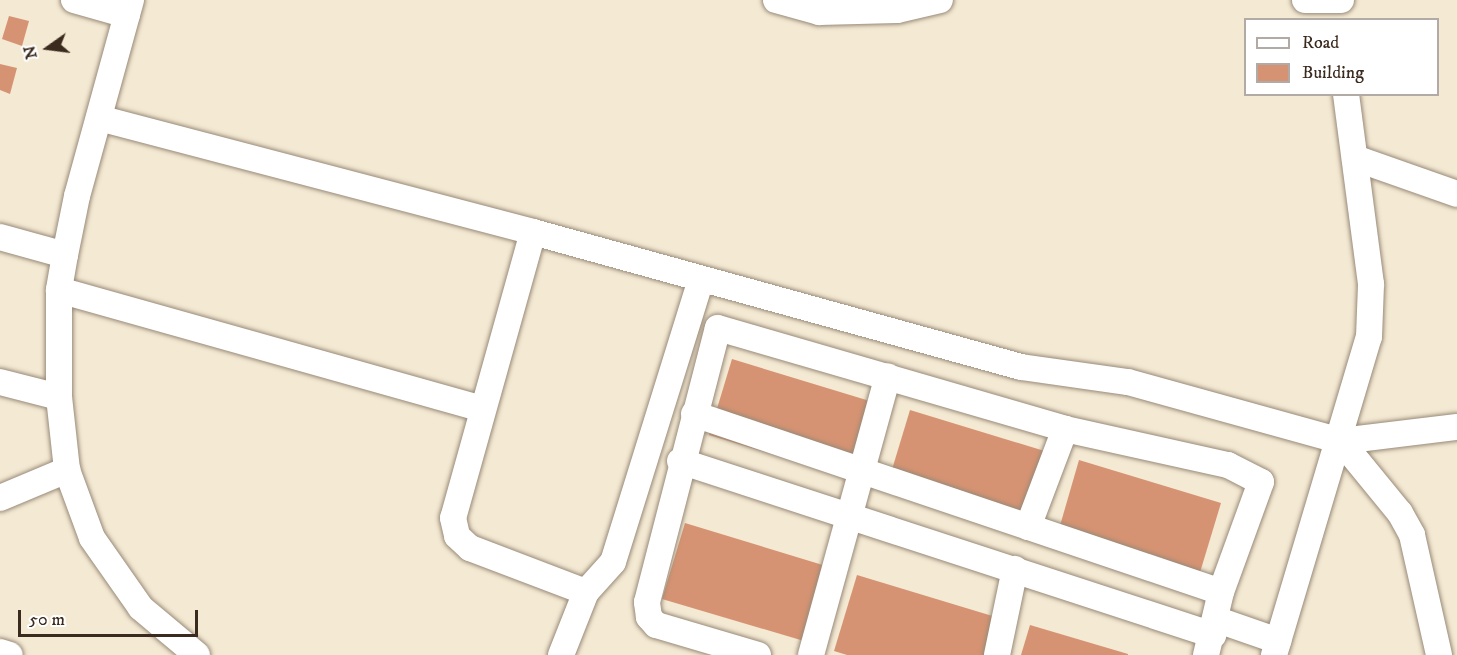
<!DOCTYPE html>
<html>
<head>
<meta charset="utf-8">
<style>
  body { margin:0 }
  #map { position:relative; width:1457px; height:655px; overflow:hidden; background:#f4e9d3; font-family:"IM FELL DW Pica",serif }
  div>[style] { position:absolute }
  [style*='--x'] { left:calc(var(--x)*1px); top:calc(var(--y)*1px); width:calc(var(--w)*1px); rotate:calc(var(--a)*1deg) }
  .building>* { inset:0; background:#d69373 }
  .roads { filter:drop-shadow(0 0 2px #988a78) drop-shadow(0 0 2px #988a78) }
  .minor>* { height:26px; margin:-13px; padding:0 13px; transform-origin:13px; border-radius:13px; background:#fff }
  span { translate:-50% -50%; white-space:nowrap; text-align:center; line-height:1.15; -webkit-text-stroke:4.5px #fff; paint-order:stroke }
  .legend { position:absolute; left:1244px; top:18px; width:195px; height:78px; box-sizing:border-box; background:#fff; border:2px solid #b1aaa5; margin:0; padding:8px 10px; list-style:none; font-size:18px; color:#3b2a1e }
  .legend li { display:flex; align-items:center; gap:12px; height:30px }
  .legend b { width:30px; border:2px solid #b1aaa5 }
  .north { position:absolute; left:18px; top:18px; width:60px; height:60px; -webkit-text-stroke:4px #fff; paint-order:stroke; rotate:256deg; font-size:16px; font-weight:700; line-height:24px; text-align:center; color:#3b2a1e }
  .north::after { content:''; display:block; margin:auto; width:21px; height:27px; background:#3b2a1e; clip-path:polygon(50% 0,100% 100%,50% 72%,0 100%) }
  .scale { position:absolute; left:18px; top:610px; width:180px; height:27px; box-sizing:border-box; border:3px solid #3b2a1e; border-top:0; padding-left:8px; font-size:18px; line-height:21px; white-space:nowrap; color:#3b2a1e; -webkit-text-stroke:4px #fff; paint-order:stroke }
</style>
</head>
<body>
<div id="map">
  <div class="building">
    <i style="clip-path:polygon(9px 16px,29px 21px,22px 46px,2px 39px)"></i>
    <i style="clip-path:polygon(0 64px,17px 68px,10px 94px,0 90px)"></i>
    <i style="clip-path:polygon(732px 359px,873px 402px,851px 478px,709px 435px)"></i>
    <i style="clip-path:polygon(910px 410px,1051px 453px,1029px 529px,887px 486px)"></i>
    <i style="clip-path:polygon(1079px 460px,1221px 503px,1198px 579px,1057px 536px)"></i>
    <i style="clip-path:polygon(685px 523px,826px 566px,804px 641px,662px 599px)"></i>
    <i style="clip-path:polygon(857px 575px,999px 618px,988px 655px,847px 655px,834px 651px)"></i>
    <i style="clip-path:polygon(1030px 625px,1128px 654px,1128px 655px,1021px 655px)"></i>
  </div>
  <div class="roads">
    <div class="minor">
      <i style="--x:74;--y:0;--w:55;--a:15.8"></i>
      <i style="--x:131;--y:0;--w:203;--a:105.4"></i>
      <i style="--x:77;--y:196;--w:60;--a:101.5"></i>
      <i style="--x:65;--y:255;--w:36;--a:100"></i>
      <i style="--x:59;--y:290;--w:107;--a:90"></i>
      <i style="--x:59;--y:397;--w:73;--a:83.7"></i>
      <i style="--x:67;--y:470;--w:72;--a:69.8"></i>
      <i style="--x:92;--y:538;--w:85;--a:55"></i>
      <i style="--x:141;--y:608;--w:73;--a:40"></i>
      <i style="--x:776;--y:0;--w:45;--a:15.6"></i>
      <i style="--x:819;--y:12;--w:78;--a:-1.5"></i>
      <i style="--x:897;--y:10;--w:44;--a:-13.1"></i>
      <i style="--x:1305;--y:0;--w:36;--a:0"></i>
      <i style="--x:99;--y:118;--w:449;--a:14.7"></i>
      <i style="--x:533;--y:232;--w:506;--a:15.46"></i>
      <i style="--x:1021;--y:367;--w:108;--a:8"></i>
      <i style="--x:1128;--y:382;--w:221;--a:15.5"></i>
      <i style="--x:1341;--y:441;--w:117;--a:-6.9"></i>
      <i style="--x:1355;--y:158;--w:108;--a:19.4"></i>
      <i style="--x:533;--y:232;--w:297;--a:105.6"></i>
      <i style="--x:453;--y:518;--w:18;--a:77"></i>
      <i style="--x:457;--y:536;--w:18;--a:43"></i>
      <i style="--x:470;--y:548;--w:124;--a:20.8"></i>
      <i style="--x:0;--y:237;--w:67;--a:15.5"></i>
      <i style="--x:59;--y:290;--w:439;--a:15.7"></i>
      <i style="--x:0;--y:382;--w:61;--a:14.3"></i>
      <i style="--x:694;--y:414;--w:556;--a:18.66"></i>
      <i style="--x:1341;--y:441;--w:93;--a:50.7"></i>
      <i style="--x:1400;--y:513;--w:25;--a:61"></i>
      <i style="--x:1412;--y:535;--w:123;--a:77.3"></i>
      <i style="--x:680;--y:461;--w:561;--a:18.08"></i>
      <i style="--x:0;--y:498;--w:73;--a:-22.7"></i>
      <i style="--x:1028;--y:527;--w:105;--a:-69.3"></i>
      <i style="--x:1215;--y:619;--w:67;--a:19.2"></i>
      <i style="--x:0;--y:652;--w:10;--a:17"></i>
      <i style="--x:561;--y:655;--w:68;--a:-68.4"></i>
      <i style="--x:586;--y:592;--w:40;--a:-48"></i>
      <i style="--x:613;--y:562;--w:296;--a:-72.7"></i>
      <i style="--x:758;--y:655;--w:106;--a:-163.6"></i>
      <i style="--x:656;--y:625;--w:11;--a:-131"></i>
      <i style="--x:649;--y:617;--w:15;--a:-98"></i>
      <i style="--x:647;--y:602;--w:283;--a:-75.5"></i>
      <i style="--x:718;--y:328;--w:361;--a:16.2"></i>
      <i style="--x:1065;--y:429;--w:167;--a:12.5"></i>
      <i style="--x:1228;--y:465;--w:37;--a:27"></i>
      <i style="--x:1261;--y:482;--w:117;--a:110"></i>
      <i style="--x:1221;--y:592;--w:65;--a:103.4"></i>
      <i style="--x:811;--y:655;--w:289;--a:-74.6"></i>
      <i style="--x:997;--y:655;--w:88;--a:-78.2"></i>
      <i style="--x:1274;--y:655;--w:332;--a:-73.4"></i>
      <i style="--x:1369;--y:337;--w:53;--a:-87.8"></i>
      <i style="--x:1371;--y:284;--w:192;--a:-97.5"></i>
    </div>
  </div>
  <ul class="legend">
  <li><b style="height:8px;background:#fff"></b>Road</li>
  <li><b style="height:16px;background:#d69373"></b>Building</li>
  </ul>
  <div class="north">N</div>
  <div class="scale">50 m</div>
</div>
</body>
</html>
